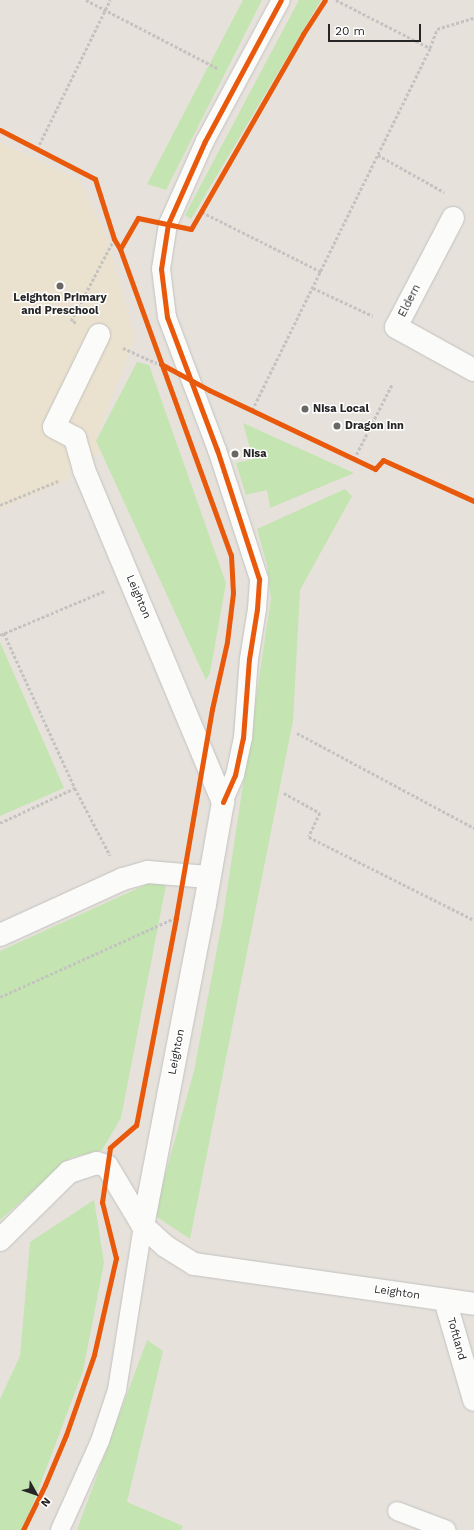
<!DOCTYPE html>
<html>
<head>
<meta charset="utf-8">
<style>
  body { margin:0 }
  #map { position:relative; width:474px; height:1530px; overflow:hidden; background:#e6e2db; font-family:"Work Sans",sans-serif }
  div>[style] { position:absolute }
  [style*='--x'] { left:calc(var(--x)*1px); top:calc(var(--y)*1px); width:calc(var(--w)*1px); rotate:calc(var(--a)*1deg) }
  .education>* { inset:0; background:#eae2ce }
  .green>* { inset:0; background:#c4e4b1 }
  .path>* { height:2.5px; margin-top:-1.25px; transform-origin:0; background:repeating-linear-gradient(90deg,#c4c3c2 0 3px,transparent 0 5px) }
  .roads { filter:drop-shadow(0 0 1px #c3c1c1) drop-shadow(0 0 1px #c3c1c1) }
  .lane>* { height:18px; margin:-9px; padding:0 9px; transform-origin:9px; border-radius:9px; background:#fbfbfa }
  .street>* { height:22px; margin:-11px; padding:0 11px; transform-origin:11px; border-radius:11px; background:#fbfbfa }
  .cycleway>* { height:5px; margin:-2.5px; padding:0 2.5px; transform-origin:2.5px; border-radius:2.5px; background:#e8590c }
  .dots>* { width:11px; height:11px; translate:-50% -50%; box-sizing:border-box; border:2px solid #fff; border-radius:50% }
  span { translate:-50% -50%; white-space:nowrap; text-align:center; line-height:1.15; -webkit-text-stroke:3px #fff; paint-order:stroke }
  .poi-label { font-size:11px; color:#262626; font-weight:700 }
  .left { translate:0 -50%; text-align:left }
  .street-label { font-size:11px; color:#262626 }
  .north { position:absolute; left:16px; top:1474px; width:40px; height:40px; -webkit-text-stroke:3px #fff; paint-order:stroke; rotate:130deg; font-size:11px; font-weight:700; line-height:16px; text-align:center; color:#262626 }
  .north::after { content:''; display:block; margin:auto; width:14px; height:18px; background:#262626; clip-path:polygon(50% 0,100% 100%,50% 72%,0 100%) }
  .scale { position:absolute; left:328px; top:24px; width:93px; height:18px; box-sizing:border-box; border:2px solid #262626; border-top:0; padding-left:5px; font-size:12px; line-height:14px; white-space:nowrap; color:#262626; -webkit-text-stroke:3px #fff; paint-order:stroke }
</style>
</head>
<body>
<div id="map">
  <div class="education">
    <i style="clip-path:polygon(0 142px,79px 180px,106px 235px,135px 338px,96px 440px,101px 453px,67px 469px,71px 479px,0 509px)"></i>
  </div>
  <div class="green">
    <i style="clip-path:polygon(243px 0,262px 0,166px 190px,147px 184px)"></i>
    <i style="clip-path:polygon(299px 0,321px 0,191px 219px,185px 215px)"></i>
    <i style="clip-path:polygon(137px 362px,149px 365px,226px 583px,210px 673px,206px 680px,96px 441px)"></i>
    <i style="clip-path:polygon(243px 423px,354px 473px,270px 508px,267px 490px,246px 495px,236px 463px,253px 459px)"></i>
    <i style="clip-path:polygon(345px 489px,352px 496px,300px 590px,293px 721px,190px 1239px,154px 1215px,194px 1071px,223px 917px,271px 599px,267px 565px,257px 529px)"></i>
    <i style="clip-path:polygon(0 642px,64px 788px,0 816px)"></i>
    <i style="clip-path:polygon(154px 881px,166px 885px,121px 1118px,102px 1150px,70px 1158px,0 1220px,0 951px)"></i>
    <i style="clip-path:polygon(94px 1200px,104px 1263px,83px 1371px,23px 1530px,0 1530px,0 1399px,20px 1356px,30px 1242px)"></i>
    <i style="clip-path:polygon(147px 1340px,163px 1351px,127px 1502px,183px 1526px,181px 1530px,77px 1530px)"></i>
  </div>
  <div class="path">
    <i style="--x:86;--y:0;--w:148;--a:27.4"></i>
    <i style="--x:336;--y:0;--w:106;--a:27.1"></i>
    <i style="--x:37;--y:149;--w:166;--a:-63.9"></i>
    <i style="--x:378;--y:155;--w:76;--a:29.3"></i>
    <i style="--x:202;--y:212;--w:134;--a:26.6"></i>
    <i style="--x:313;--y:288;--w:66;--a:25"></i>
    <i style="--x:76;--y:323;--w:5;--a:-158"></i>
    <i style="--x:71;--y:321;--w:93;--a:-62.3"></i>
    <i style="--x:123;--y:348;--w:37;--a:24"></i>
    <i style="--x:252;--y:410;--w:403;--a:-63.8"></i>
    <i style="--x:430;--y:48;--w:20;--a:-70"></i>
    <i style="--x:437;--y:29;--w:39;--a:-17"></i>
    <i style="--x:354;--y:459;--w:84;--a:-63.1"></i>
    <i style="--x:0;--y:505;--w:63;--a:-22.5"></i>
    <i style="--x:4;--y:633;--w:170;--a:65.4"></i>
    <i style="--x:75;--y:788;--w:76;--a:62.4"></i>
    <i style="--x:0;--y:635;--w:113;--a:-22.9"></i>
    <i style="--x:297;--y:733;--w:201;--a:28.2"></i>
    <i style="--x:284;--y:793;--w:41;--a:29.1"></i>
    <i style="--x:320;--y:813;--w:26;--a:115"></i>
    <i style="--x:309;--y:837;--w:185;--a:26.7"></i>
    <i style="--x:0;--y:823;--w:83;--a:-25"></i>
    <i style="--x:0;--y:997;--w:192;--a:-24.3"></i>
  </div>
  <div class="roads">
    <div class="lane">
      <i style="--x:223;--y:802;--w:30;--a:-66"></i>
      <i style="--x:235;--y:775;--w:38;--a:-78"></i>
      <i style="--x:243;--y:738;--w:79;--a:-85.7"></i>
      <i style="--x:249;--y:659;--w:51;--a:-80.9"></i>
      <i style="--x:257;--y:609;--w:30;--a:-86"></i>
      <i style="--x:259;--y:579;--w:136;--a:-108"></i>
      <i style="--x:217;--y:450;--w:142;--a:-110.6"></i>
      <i style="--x:167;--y:317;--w:48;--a:-97.1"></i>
      <i style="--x:161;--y:269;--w:46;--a:-81.2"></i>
      <i style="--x:168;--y:224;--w:91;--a:-66"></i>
      <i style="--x:205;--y:141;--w:160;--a:-61.7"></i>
      <i style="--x:397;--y:1511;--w:53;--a:20.8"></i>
      <i style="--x:60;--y:1530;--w:98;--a:-65.8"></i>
      <i style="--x:100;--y:1441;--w:54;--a:-71.6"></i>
      <i style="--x:117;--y:1390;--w:166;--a:-81"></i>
    </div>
    <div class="street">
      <i style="--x:453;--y:218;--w:123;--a:117.6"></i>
      <i style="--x:396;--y:327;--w:89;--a:28.9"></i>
      <i style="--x:99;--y:335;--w:102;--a:116.1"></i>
      <i style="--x:54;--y:427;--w:24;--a:28"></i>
      <i style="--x:75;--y:438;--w:33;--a:74"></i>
      <i style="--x:84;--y:470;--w:360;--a:67.3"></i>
      <i style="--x:223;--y:802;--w:104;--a:100"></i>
      <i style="--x:205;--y:904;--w:328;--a:100.9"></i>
      <i style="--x:0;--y:935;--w:135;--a:-24.5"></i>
      <i style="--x:123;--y:879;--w:26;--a:-16"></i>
      <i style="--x:148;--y:872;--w:60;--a:4.8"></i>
      <i style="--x:0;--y:1240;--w:97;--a:-44.6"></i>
      <i style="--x:69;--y:1172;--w:29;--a:-18"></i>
      <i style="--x:97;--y:1163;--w:10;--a:17"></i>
      <i style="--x:107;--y:1166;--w:70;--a:59"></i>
      <i style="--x:143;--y:1226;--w:30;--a:42"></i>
      <i style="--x:165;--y:1246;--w:34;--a:32"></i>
      <i style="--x:194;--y:1264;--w:283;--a:8.1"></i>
      <i style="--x:445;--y:1300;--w:104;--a:73.8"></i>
    </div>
  </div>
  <div class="cycleway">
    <i style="--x:0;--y:130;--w:107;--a:27.3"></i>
    <i style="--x:95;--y:179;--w:63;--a:72.4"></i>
    <i style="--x:114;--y:239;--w:12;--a:59"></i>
    <i style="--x:120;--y:249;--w:326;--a:70.1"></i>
    <i style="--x:231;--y:555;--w:38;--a:87"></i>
    <i style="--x:233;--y:593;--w:49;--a:97"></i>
    <i style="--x:227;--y:642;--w:69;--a:102.6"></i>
    <i style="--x:212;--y:709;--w:212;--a:99.8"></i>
    <i style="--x:176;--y:918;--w:211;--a:100.9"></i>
    <i style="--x:136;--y:1125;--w:35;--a:139"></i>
    <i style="--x:110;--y:1148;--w:55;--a:98.4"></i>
    <i style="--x:102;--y:1202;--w:58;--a:76"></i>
    <i style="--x:116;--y:1258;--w:99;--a:102.8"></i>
    <i style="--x:94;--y:1355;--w:85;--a:109.3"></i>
    <i style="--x:66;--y:1435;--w:54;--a:112.8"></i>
    <i style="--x:45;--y:1485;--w:50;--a:116.1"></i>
    <i style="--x:120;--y:249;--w:36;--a:-60"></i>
    <i style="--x:138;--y:218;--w:54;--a:11.7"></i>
    <i style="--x:191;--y:229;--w:225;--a:-60.1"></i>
    <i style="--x:303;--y:34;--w:40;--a:-57.1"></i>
    <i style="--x:161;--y:364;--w:55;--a:28.4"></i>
    <i style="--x:209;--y:390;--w:184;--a:25.4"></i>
    <i style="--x:375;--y:469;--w:12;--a:-48"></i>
    <i style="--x:383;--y:460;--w:100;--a:24.3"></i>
    <i style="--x:223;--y:802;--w:30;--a:-66"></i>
    <i style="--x:235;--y:775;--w:38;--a:-78"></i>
    <i style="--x:243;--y:738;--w:79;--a:-85.7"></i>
    <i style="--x:249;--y:659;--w:51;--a:-80.9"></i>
    <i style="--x:257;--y:609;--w:30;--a:-86"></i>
    <i style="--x:259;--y:579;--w:136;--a:-108"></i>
    <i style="--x:217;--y:450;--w:142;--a:-110.6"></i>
    <i style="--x:167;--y:317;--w:48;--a:-97.1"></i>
    <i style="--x:161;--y:269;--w:46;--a:-81.2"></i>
    <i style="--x:168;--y:224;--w:91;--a:-66"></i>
    <i style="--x:205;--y:141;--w:160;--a:-61.7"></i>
  </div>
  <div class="dots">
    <i style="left:60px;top:286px;background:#696865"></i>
    <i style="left:305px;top:409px;background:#696865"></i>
    <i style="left:337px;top:426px;background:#696865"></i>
    <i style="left:235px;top:454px;background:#696865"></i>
  </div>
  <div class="poi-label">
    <span style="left:60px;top:305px">Leighton Primary<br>and Preschool</span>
    <span class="left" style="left:313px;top:409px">Nisa Local</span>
    <span class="left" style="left:345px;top:426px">Dragon Inn</span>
    <span class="left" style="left:243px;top:454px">Nisa</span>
  </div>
  <div class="street-label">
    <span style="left:410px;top:301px;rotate:-63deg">Eldern</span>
    <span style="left:138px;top:597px;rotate:67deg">Leighton</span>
    <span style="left:177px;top:1052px;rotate:-79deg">Leighton</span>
    <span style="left:397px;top:1293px;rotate:8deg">Leighton</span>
    <span style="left:456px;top:1339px;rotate:74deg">Toftland</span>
  </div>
  <div class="north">N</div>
  <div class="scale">20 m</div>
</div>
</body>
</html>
